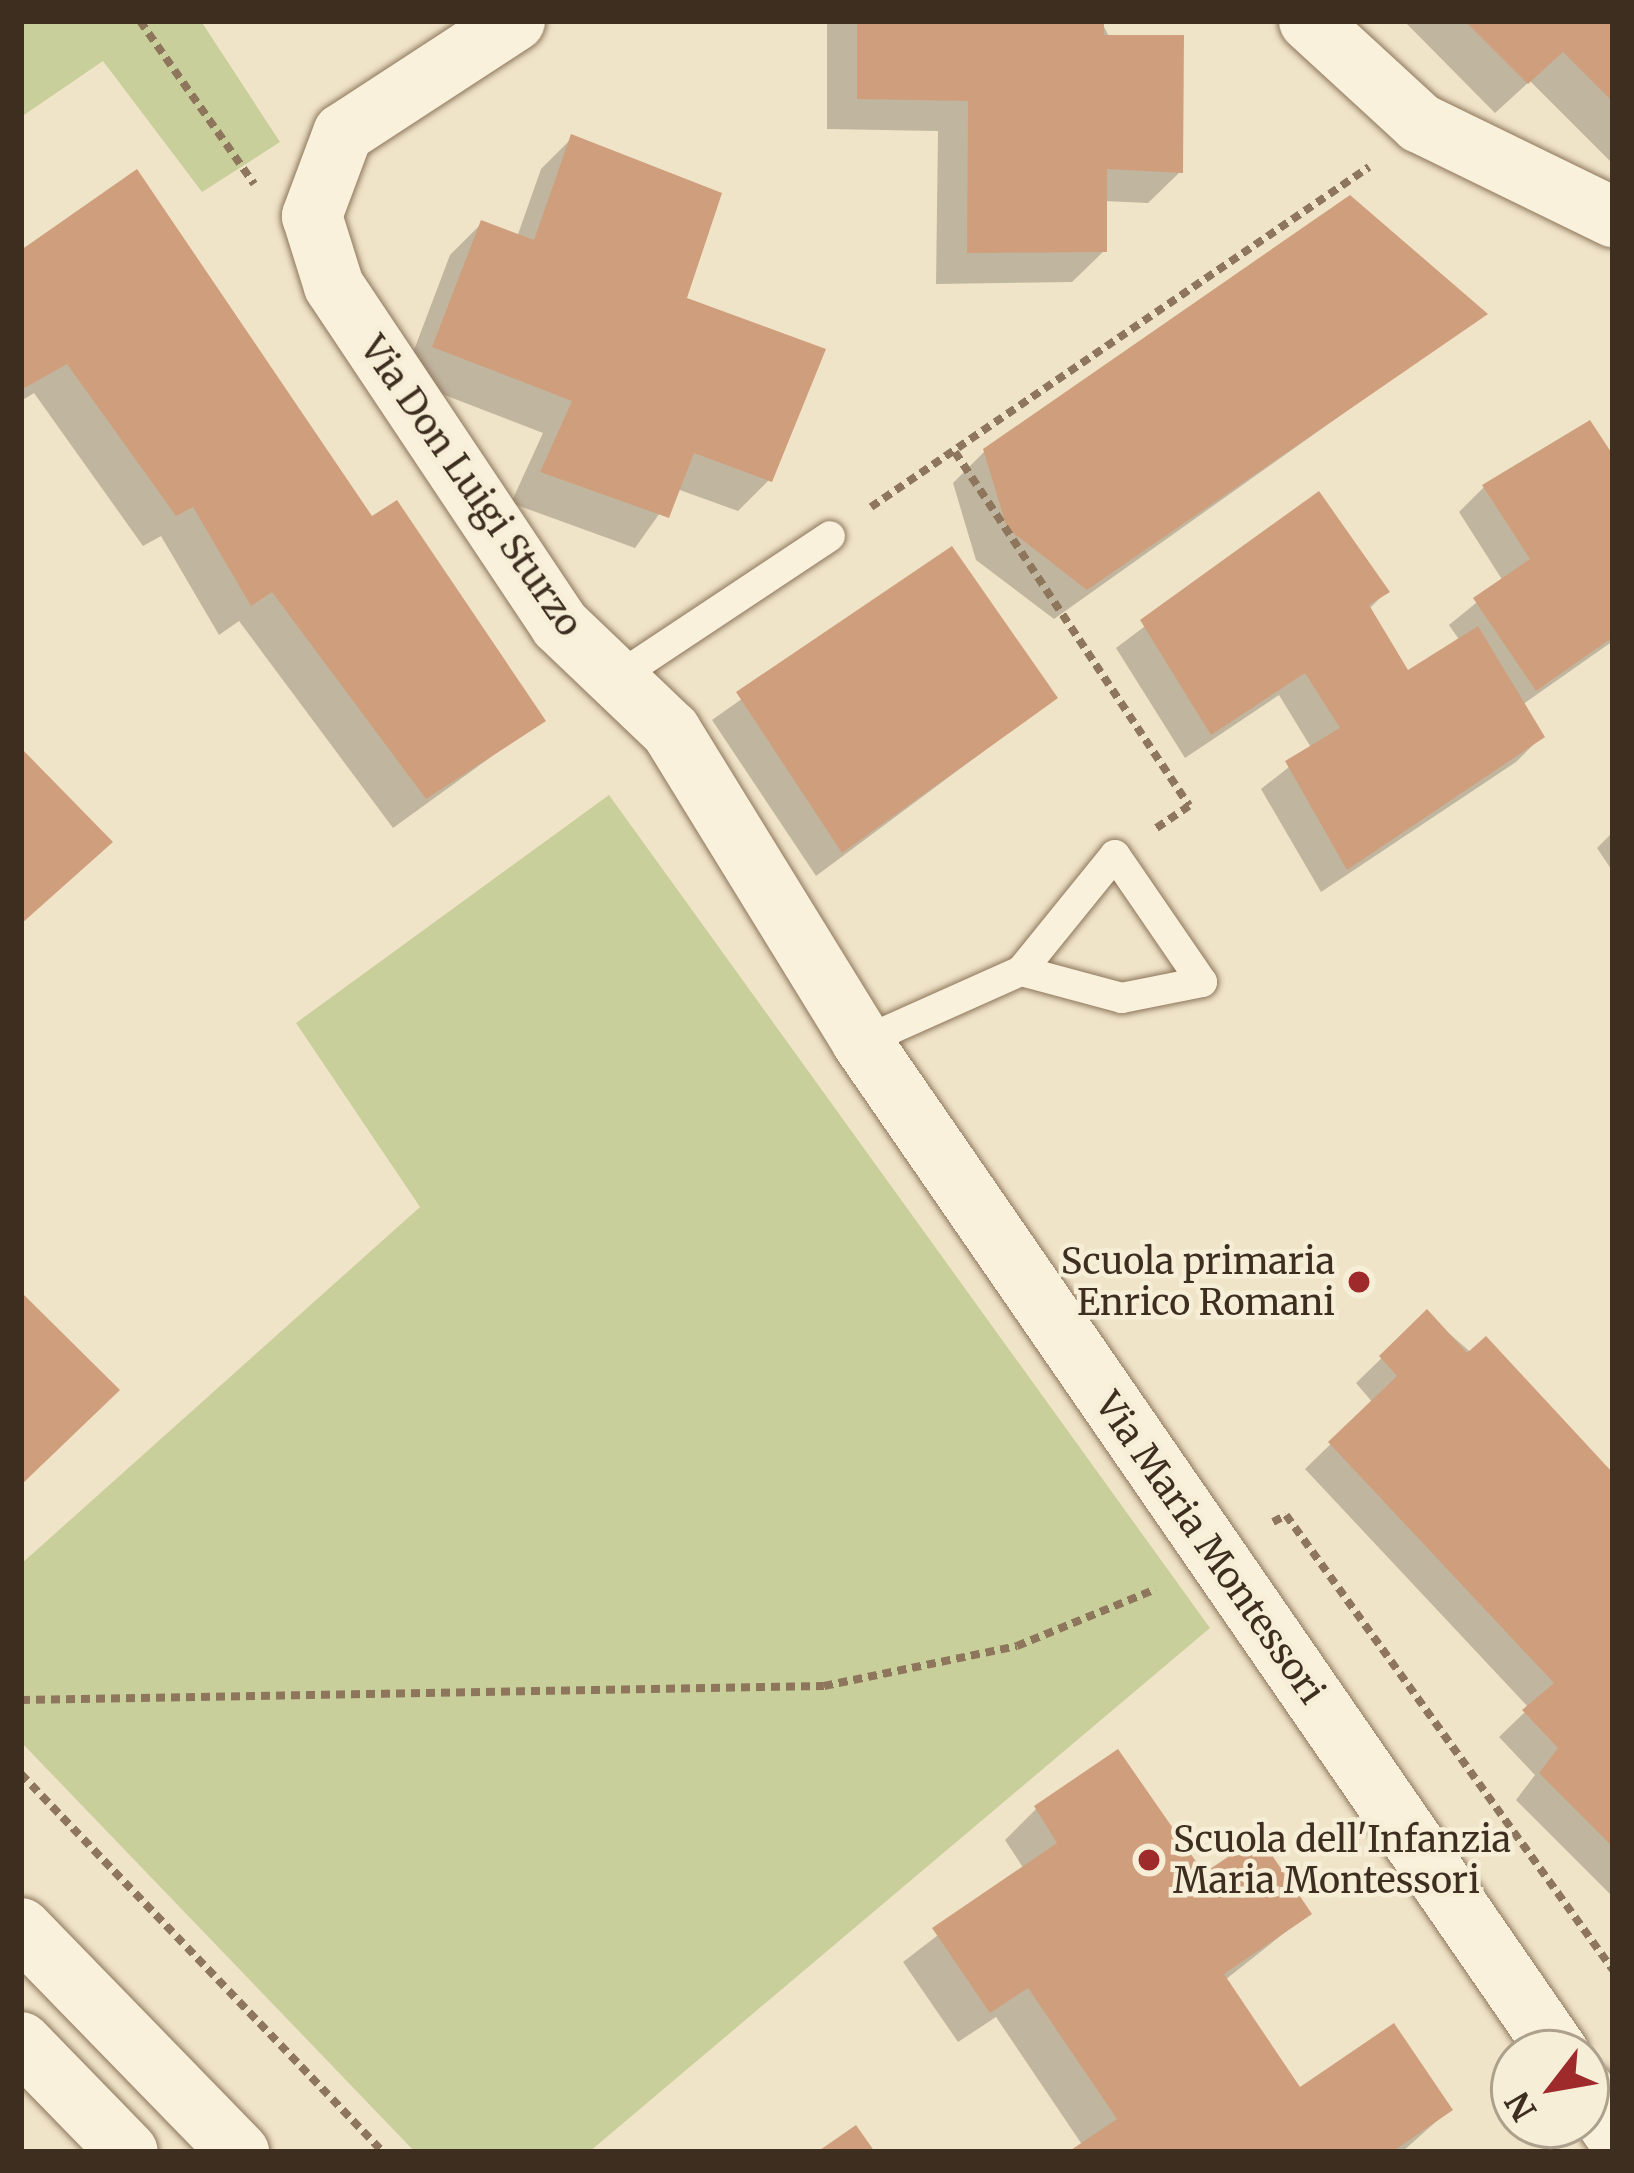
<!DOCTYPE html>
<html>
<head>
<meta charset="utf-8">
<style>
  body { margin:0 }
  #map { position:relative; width:1634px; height:2173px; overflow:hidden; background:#f0e4c8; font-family:Merriweather,serif }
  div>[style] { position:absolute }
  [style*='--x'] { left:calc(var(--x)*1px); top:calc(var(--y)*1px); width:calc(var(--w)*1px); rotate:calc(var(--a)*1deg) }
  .green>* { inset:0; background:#c9cf9b }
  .shadow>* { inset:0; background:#0003 }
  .building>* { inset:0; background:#cf9f7d }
  .path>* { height:8px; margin-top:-4px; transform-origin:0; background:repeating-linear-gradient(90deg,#8d765c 0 9px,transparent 0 15px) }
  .roads { filter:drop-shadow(0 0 3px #8d765c) drop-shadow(0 0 3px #8d765c) }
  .service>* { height:30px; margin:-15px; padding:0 15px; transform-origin:15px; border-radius:15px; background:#faf1dc }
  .minor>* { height:60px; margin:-30px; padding:0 30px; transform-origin:30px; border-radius:30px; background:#faf1dc }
  .dots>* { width:33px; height:33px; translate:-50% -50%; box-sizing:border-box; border:6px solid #f7eed8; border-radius:50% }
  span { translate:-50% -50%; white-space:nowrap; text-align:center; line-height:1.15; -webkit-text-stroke:9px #f7eed8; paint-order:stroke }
  .street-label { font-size:36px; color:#3d2e20 }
  .poi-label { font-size:36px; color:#3d2e20 }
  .right { translate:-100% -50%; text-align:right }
  .left { translate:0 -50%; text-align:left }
  .frame { position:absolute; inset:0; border:24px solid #3d2e20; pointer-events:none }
  .north { position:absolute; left:1490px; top:2029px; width:120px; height:120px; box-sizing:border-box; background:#f7eed8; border:3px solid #ada18e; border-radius:50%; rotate:239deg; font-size:33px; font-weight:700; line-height:48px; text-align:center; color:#3d2e20 }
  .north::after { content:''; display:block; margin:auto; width:42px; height:54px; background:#9e2a2b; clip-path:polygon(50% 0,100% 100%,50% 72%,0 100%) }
</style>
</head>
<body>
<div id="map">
  <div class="green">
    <i style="clip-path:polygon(21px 21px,201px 21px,280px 142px,202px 192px,103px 61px,21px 117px)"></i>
    <i style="clip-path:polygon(609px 795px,1210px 1628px,589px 2152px,415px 2152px,21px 1742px,21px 1564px,420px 1207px,296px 1023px)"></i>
  </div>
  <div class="shadow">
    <i style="clip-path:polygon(827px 21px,1101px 21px,1180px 172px,1148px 203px,1104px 201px,1104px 251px,1072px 282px,936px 284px,938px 131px,827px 129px)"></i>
    <i style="clip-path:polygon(1404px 21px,1613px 21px,1613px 164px,1530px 81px,1495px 113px)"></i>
    <i style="clip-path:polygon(572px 138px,683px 300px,769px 480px,738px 511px,677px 489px,635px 548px,511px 503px,543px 433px,403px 379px,450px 255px,481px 224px,517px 237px,541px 169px)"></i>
    <i style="clip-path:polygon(21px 253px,371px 520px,542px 720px,393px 828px,239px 621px,219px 635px,161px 536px,143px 546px,34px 393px,21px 401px)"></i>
    <i style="clip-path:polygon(1483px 314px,1054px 619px,976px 560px,953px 483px,985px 451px)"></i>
    <i style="clip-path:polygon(1613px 460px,1613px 641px,1522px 705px,1541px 737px,1516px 762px,1321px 892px,1261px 789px,1312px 749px,1279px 695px,1185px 758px,1116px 648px,1319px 495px,1386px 592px,1368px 610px,1407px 674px,1460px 641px,1449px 625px,1503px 581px,1459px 512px,1484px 487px)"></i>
    <i style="clip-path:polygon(952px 550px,1055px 698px,816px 876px,712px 720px)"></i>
    <i style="clip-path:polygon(1613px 832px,1613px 872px,1597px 848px)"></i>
    <i style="clip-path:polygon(1427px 1314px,1613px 1477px,1613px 1897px,1516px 1800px,1535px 1775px,1499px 1737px,1529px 1708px,1305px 1469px,1373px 1403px,1356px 1383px)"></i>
    <i style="clip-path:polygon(1036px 1809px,1308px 1914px,1225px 1980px,1299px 2091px,1449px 2110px,1402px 2152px,1074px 2152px,1083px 2146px,996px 2017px,958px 2042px,903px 1962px,1024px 1869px,1005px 1840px)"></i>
  </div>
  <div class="building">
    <i style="clip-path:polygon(857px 21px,1104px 21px,1104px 35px,1184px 35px,1183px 173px,1107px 169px,1107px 252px,967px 253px,968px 101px,857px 99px)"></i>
    <i style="clip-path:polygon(1465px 21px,1613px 21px,1613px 102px,1563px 52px,1528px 84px)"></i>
    <i style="clip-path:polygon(571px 134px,722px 193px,687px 298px,826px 349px,772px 482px,694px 453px,669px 518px,540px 472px,572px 401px,432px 347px,481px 220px,534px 240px)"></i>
    <i style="clip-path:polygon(137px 169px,372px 516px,397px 500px,546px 721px,426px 799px,272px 592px,251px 606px,193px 507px,176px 516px,67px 364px,21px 390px,21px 250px)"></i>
    <i style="clip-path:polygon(1350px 195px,1488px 314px,1087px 590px,1007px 528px,983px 449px)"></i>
    <i style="clip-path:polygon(1590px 420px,1613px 455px,1613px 637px,1536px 691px,1473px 598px,1530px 559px,1482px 485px)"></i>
    <i style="clip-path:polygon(1319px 491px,1390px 592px,1369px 605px,1408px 670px,1478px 626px,1545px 737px,1347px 870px,1285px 761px,1340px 728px,1305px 673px,1211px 735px,1140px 620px)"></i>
    <i style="clip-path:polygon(952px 546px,1058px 698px,842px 853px,736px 692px)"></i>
    <i style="clip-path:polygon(21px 748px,113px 842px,21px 924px)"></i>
    <i style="clip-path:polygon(21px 1292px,120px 1390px,21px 1485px)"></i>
    <i style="clip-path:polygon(1427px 1309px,1467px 1353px,1486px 1336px,1613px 1473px,1613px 1847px,1539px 1773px,1558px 1748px,1522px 1710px,1554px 1683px,1328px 1442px,1397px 1376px,1379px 1356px)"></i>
    <i style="clip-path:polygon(1118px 1749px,1204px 1873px,1259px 1836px,1312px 1914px,1224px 1974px,1300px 2087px,1394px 2023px,1453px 2110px,1392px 2152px,1068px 2152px,1117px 2119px,1028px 1988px,990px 2013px,932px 1928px,1057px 1843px,1034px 1806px)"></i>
    <i style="clip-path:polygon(856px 2125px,875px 2152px,817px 2152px)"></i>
  </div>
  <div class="path">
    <i style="--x:140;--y:21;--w:199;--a:55"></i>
    <i style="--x:955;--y:452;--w:424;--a:56.5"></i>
    <i style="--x:1189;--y:806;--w:40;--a:146"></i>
    <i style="--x:871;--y:507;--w:603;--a:-34.32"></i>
    <i style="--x:1273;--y:1522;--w:15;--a:-28"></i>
    <i style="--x:1286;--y:1515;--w:560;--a:54.3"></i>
    <i style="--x:21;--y:1700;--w:803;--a:-1"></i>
    <i style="--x:824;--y:1686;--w:197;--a:-11.7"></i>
    <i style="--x:1017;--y:1646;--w:150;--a:-22.3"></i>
    <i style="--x:21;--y:1774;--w:523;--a:46.24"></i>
  </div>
  <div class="roads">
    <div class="service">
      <i style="--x:615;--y:679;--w:258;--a:-33.6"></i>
      <i style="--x:862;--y:1042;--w:174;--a:-24.1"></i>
      <i style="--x:1021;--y:971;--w:149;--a:-51"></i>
      <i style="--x:1115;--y:855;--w:154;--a:55.6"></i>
      <i style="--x:1202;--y:982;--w:82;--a:168.7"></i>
      <i style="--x:1122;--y:998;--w:105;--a:-165"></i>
    </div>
    <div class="minor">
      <i style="--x:515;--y:21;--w:205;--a:146.9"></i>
      <i style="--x:343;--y:133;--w:89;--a:110.5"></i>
      <i style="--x:312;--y:216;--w:73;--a:72.6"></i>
      <i style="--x:334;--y:286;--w:407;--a:56.3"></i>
      <i style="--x:560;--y:625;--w:153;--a:43.7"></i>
      <i style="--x:671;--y:731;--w:365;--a:58.4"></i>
      <i style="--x:862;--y:1042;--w:1228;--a:55.42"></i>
      <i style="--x:1309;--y:21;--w:151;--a:42.6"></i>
      <i style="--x:1420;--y:123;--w:215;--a:26"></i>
      <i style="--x:21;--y:1928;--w:313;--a:45.8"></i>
      <i style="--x:21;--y:2042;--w:153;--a:45.8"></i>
      <i style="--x:1586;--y:2092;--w:47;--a:55.3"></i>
    </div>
  </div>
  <div class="dots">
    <i style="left:1359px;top:1282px;background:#9e2a2b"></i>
    <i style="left:1149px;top:1860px;background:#9e2a2b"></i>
  </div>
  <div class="street-label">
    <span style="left:471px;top:486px;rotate:55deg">Via Don Luigi Sturzo</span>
    <span style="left:1210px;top:1548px;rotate:55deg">Via Maria Montessori</span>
  </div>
  <div class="poi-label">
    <span class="right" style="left:1335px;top:1282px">Scuola primaria<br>Enrico Romani</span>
    <span class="left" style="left:1173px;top:1860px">Scuola dell'Infanzia<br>Maria Montessori</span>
  </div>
  <div class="frame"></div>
  <div class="north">N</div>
</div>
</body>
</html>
